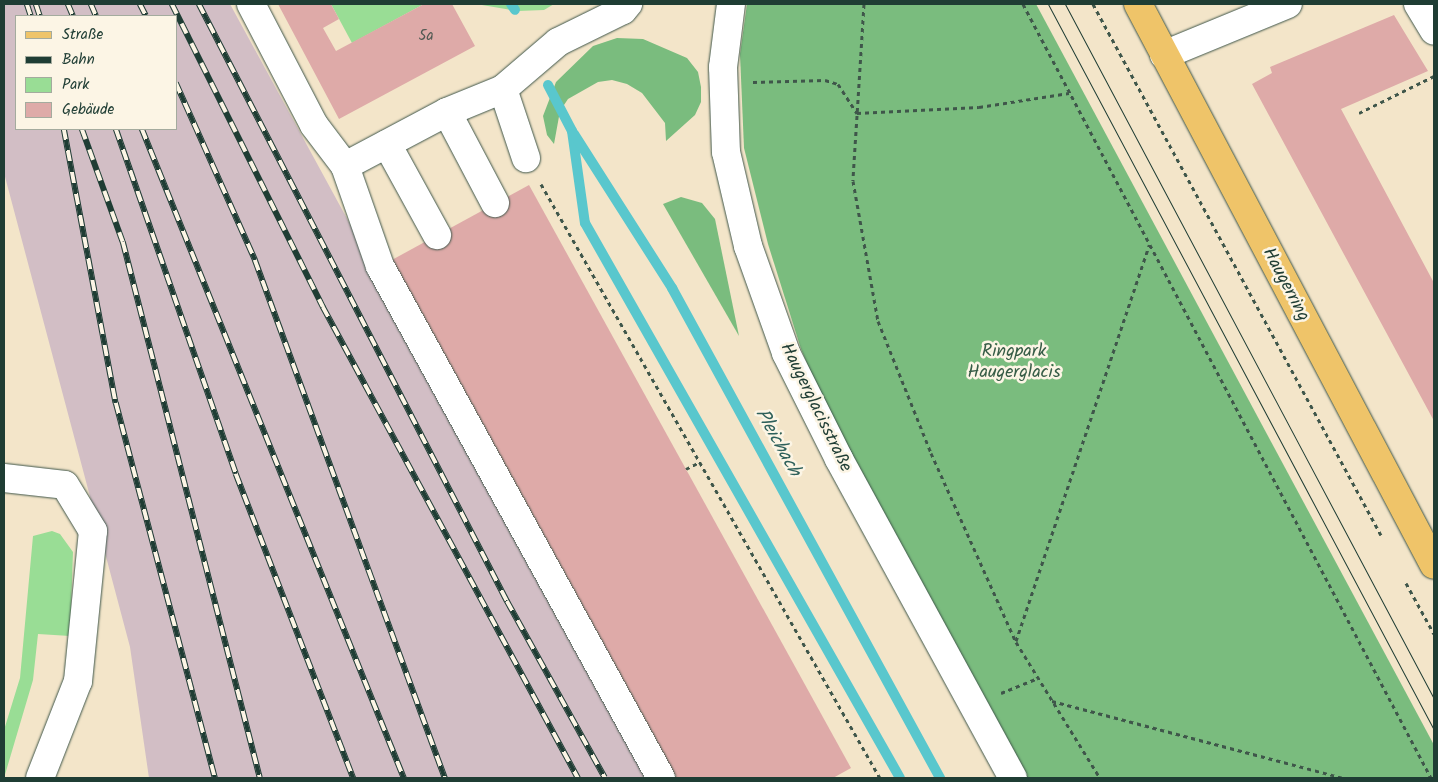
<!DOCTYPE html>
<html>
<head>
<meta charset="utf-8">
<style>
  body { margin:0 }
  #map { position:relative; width:1438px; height:782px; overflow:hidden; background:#f3e5c9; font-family:Kalam,sans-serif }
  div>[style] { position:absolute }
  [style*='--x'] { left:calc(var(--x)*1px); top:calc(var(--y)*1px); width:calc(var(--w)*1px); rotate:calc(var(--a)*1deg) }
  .industrial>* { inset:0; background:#d2bec5 }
  .green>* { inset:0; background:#99dd95 }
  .forest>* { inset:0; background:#7abc7e }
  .stream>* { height:10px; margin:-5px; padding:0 5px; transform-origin:5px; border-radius:5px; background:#59c7cd }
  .building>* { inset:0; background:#deaaa8 }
  .path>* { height:3px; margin-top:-1.5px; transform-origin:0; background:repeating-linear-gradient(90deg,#3f564a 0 4px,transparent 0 8px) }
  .roads { filter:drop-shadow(0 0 1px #3f564a) drop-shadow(0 0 1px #3f564a) }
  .minor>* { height:28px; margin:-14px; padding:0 14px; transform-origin:14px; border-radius:14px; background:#fff }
  .major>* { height:28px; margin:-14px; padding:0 14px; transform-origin:14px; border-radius:14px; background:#efc469 }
  .tram>* { height:1px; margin:-0.5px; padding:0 0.5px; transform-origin:0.5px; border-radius:0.5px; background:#1f3d34 }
  .rail>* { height:5.5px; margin-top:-2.75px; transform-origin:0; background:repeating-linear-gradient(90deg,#fcf5e5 0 11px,#1f3d34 0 22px); box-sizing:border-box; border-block:1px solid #1f3d34 }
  span { translate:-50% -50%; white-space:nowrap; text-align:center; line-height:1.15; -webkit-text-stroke:5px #fcf5e5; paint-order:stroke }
  .number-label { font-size:15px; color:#4f5851 }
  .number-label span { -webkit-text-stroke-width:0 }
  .street-label { font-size:18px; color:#1f3d34 }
  .park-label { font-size:18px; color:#375d47 }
  .water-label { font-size:19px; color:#2e605a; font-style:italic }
  .frame { position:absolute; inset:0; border:5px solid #1f3d34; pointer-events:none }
  .legend { position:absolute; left:15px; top:15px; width:162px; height:115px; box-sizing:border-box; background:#fcf5e5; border:1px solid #a4ab9e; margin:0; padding:6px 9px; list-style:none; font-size:15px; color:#1f3d34 }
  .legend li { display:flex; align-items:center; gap:10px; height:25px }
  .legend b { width:25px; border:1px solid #a4ab9e }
</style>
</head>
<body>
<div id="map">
  <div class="industrial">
    <i style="clip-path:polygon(evenodd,4px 4px,230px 4px,652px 778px,149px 778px,130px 647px,4px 173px,4px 4px,16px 16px,176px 16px,176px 129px,16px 129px,16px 16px)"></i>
  </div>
  <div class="green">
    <i style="clip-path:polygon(331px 4px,424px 4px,352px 43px)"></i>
    <i style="clip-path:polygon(476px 4px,554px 4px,544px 10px,518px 11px)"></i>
    <i style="clip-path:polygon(52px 531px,60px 534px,73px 552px,70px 636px,38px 634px,33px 680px,4px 778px,4px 730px,20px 678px,33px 536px)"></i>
  </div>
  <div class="forest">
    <i style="clip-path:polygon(747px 4px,1036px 4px,1434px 745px,1434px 778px,1027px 778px,840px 442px,801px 349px,768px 244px,744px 148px,740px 54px)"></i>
    <i style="clip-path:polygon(617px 38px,643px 39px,687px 58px,698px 72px,701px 87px,701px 102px,695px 115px,666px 141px,665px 123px,642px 93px,627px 84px,612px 80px,598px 82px,568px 99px,560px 111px,554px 144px,547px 135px,543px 116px,556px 82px,593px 46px)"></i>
    <i style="clip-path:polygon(681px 197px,702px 203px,715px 219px,739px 336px,663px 204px)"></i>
  </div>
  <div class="stream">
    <i style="--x:511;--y:4;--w:7;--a:56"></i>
    <i style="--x:548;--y:85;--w:52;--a:62.4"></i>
    <i style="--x:572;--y:131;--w:93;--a:82"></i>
    <i style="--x:585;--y:223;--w:638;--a:60.42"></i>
    <i style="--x:574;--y:134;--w:183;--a:57.5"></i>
    <i style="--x:672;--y:288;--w:559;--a:61.32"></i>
  </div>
  <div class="building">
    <i style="clip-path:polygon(278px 4px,331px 4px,339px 19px,323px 28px,336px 51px,424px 4px,452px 4px,475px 46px,339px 119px)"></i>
    <i style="clip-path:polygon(1394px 15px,1428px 71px,1341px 109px,1434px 283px,1434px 421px,1252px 84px,1272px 73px,1270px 67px)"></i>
    <i style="clip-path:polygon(529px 185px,851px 768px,833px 778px,676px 778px,390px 261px)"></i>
  </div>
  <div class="path">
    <i style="--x:864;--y:4;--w:177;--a:93.6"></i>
    <i style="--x:853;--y:181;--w:142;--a:79.9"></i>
    <i style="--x:878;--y:321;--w:142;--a:68.1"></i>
    <i style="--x:931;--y:453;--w:207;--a:65.8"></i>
    <i style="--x:1016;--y:642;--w:160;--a:58.3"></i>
    <i style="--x:1023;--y:4;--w:875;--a:62.2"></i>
    <i style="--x:1093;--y:4;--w:604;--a:61.53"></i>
    <i style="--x:753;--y:82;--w:72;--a:-1.6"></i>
    <i style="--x:825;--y:80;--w:14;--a:17"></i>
    <i style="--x:838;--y:84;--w:35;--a:57"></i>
    <i style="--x:857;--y:113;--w:122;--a:-2.8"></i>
    <i style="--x:979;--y:107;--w:91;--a:-8.8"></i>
    <i style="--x:1359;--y:113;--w:84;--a:-26.3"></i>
    <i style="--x:541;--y:184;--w:684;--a:60.29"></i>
    <i style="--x:686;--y:469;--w:16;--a:-27"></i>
    <i style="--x:1406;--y:583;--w:58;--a:61.2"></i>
    <i style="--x:1016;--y:641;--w:418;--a:-71.4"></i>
    <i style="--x:1001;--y:693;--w:40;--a:-22"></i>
    <i style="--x:1052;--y:701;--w:301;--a:14.8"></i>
  </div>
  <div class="roads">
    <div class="minor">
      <i style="--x:251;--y:4;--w:136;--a:62.5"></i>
      <i style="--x:314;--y:125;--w:51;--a:52.9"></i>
      <i style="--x:345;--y:166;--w:106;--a:70.7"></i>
      <i style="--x:380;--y:266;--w:584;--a:61.24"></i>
      <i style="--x:731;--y:4;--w:64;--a:97.2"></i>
      <i style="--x:723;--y:67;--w:85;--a:88"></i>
      <i style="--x:726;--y:152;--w:97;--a:76.8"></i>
      <i style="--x:748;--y:246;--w:114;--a:70.4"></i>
      <i style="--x:786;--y:353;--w:119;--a:63.4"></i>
      <i style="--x:839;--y:459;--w:363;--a:61.4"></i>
      <i style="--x:1418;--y:4;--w:31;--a:59"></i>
      <i style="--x:1164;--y:55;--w:134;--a:-22.4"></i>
      <i style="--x:503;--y:89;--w:73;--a:71.6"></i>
      <i style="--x:447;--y:112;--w:103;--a:62.2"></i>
      <i style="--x:387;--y:144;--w:104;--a:61.2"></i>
      <i style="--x:345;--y:166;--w:115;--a:-27.9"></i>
      <i style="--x:447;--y:112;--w:61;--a:-22.3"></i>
      <i style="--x:503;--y:89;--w:72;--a:-40.5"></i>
      <i style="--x:558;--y:42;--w:72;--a:-26.2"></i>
      <i style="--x:623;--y:10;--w:8;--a:-50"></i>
      <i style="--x:4;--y:478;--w:61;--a:6.5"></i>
      <i style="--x:65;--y:485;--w:54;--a:58.7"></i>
      <i style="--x:93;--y:531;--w:151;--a:95.7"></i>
      <i style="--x:78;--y:681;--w:104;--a:111.4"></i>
    </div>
    <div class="major">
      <i style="--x:1138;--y:4;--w:634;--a:62.18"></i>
    </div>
  </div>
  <div class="tram">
    <i style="--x:1048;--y:4;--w:822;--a:62"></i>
    <i style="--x:1065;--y:4;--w:787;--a:62.03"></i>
  </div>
  <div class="rail">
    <i style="--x:27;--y:4;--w:13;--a:72"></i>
    <i style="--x:36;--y:4;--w:13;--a:72"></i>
    <i style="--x:68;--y:4;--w:13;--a:67"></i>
    <i style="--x:91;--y:4;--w:13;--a:67"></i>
    <i style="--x:140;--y:4;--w:13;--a:63"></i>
    <i style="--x:172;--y:4;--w:339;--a:63.5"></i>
    <i style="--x:323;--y:307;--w:536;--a:61.57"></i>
    <i style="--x:199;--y:4;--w:672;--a:62.71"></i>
    <i style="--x:507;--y:601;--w:202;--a:61"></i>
    <i style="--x:176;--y:83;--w:194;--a:65.9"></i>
    <i style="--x:255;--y:260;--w:552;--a:69.86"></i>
    <i style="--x:64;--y:129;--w:279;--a:79.3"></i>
    <i style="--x:116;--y:403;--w:388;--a:75.2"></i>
    <i style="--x:82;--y:129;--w:120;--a:70.1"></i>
    <i style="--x:123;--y:242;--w:553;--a:75.66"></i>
    <i style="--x:116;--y:129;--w:365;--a:70.8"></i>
    <i style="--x:236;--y:474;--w:326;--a:68.9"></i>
    <i style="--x:142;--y:129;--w:700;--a:68.02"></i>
  </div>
  <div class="number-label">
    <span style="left:426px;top:37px">5a</span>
  </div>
  <div class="street-label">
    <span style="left:1285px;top:285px;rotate:62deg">Haugerring</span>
    <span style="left:815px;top:408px;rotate:64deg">Haugerglacisstraße</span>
  </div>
  <div class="park-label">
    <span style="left:1014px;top:363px">Ringpark<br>Haugerglacis</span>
  </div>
  <div class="water-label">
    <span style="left:777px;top:443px;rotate:61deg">Pleichach</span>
  </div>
  <div class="frame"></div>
  <ul class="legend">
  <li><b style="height:6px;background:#efc469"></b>Straße</li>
  <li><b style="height:6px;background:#1f3d34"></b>Bahn</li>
  <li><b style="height:14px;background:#99dd95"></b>Park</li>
  <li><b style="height:14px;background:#deaaa8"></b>Gebäude</li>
  </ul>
</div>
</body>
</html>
